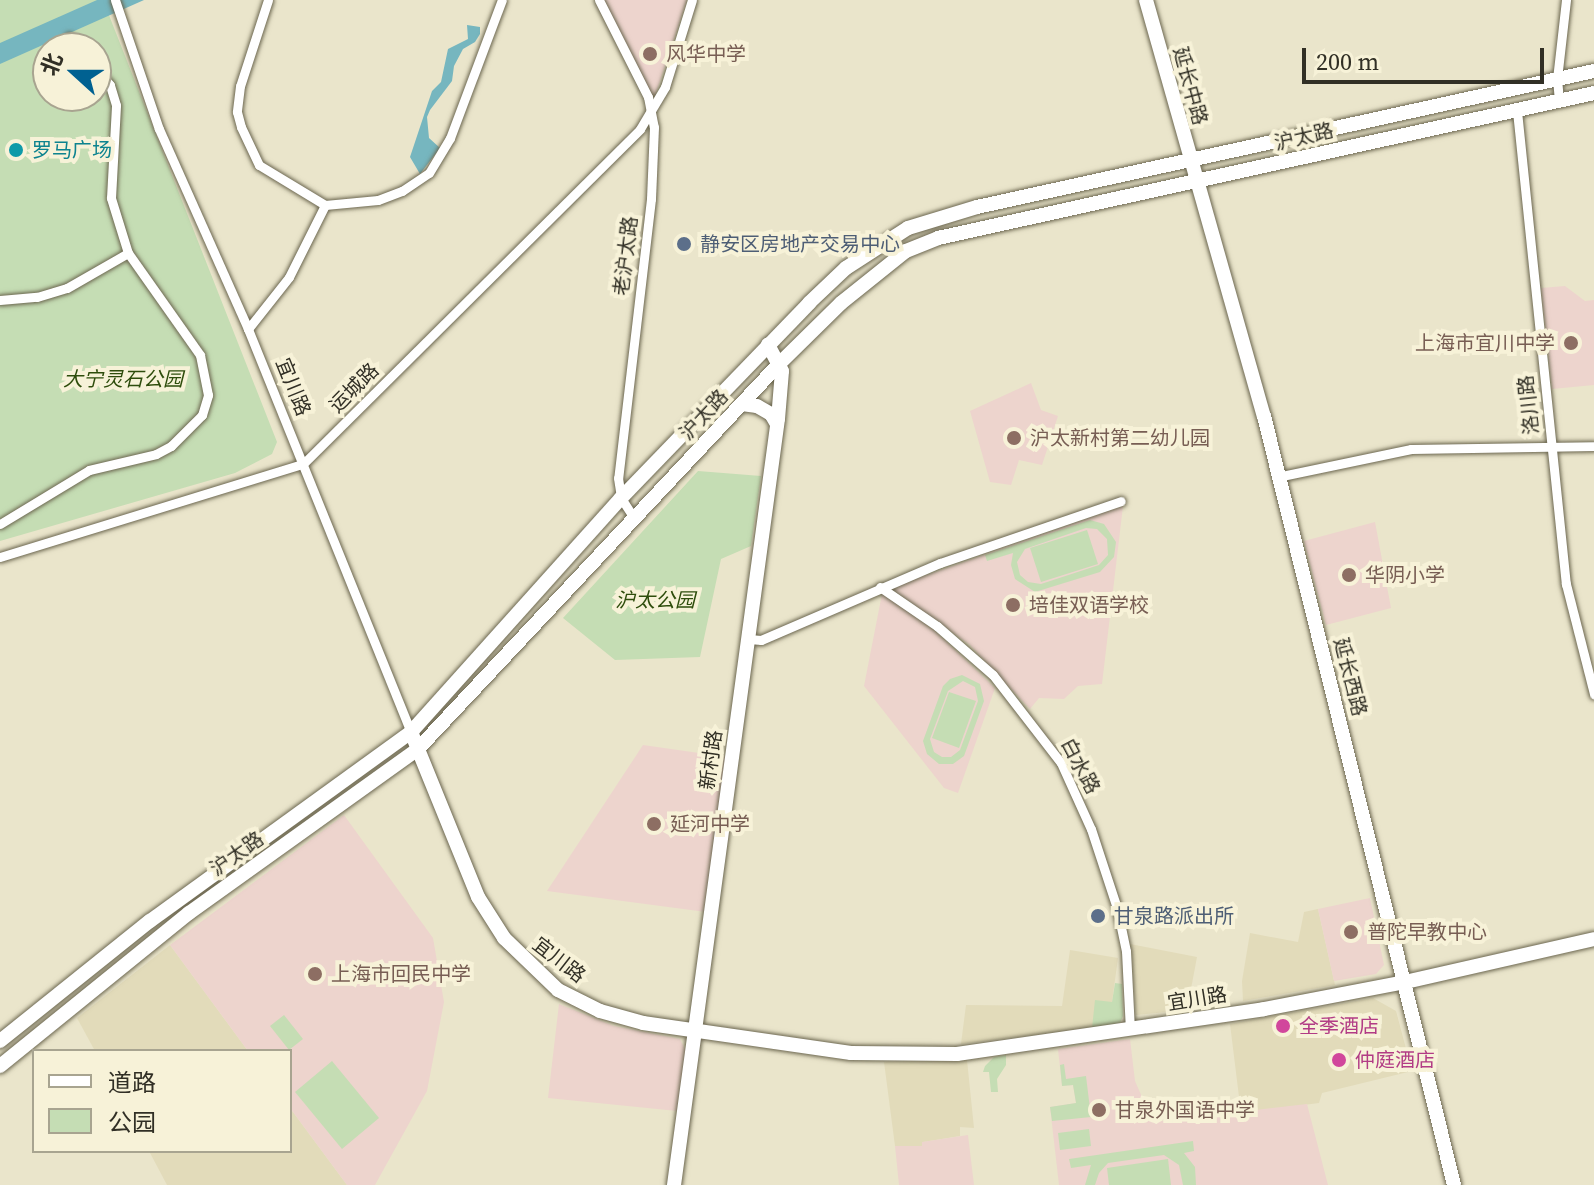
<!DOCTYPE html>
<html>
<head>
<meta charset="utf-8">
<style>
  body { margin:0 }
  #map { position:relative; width:1594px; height:1185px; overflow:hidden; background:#eae5cb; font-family:"Source Serif 4","Noto Sans SC",serif }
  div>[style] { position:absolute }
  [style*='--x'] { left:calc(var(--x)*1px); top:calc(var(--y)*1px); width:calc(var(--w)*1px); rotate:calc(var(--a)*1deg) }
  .built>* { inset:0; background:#e2dbba }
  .education>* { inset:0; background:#edd4cd }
  .green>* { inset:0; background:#c5ddb4 }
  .water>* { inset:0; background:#76b6bf }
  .roads { filter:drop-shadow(0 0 2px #6b664f) drop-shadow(0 0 2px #6b664f) }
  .street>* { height:9px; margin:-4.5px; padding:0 4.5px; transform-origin:4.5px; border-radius:4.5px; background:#fff }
  .secondary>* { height:14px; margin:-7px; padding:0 7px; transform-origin:7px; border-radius:7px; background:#fff }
  .primary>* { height:14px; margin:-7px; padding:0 7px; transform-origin:7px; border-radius:7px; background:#fff }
  .dots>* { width:22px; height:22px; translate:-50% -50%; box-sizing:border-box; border:4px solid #f7f2d8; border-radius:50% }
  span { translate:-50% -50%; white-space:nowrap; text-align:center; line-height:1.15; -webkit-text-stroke:8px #f7f2d8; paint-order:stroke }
  .education-label { font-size:20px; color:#785e54 }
  .left { translate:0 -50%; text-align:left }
  .right { translate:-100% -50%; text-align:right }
  .street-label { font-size:20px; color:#312f25 }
  .culture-label { font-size:20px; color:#0d838f }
  .service-label { font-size:20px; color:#4e5e75 }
  .park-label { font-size:20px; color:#2e4d0c; font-style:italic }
  .hotel-label { font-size:20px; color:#b23c85 }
  .legend { position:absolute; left:32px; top:1049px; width:260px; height:104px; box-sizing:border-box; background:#f7f2d8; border:2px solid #a8a490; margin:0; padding:10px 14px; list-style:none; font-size:24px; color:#312f25 }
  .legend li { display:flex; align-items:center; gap:16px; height:40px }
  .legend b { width:40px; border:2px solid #a8a490 }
  .north { position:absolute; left:32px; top:32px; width:80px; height:80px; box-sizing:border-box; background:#f7f2d8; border:2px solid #a8a490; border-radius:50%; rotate:291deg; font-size:22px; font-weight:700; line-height:32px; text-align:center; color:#312f25 }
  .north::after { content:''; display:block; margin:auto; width:28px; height:36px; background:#006191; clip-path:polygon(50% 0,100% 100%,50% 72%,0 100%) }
  .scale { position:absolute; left:1302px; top:48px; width:242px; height:36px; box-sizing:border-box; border:4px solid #312f25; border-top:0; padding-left:10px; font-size:24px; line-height:28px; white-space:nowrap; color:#312f25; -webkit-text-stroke:6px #f7f2d8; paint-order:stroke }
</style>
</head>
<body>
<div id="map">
  <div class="built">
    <i style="clip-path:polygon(1318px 909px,1335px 985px,1243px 1001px,1242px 981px,1250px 933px,1298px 942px,1304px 912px)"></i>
    <i style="clip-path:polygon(1130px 944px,1197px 957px,1187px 1010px,1136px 1015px)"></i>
    <i style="clip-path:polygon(170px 945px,248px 1051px,95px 1051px,77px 1018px)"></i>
    <i style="clip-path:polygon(1070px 950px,1118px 958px,1112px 1002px,1092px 1028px,961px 1044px,966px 1005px,1062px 1006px)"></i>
    <i style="clip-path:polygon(1373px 998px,1396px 1011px,1412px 1071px,1322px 1093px,1319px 1103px,1241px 1113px,1230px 1024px)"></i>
    <i style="clip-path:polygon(967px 1060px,974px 1128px,960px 1127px,960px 1136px,923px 1142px,923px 1146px,895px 1146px,884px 1062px)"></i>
    <i style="clip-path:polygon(290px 1108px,347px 1185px,167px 1185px,149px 1151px,290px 1151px)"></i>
  </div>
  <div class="education">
    <i style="clip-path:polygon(603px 0,687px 0,653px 102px)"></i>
    <i style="clip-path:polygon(1565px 286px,1585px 301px,1594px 300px,1594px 385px,1552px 389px,1541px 288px)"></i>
    <i style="clip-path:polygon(1031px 383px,1041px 410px,1058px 416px,1042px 465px,1019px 460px,1011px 485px,990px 482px,970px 411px)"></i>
    <i style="clip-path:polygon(1123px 506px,1102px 684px,1078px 686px,1064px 699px,1039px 698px,1030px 709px,970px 645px,890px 588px)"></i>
    <i style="clip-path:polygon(1375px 522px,1391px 608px,1326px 625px,1304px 541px)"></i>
    <i style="clip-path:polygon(882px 594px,934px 630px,995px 688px,958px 793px,944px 788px,864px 686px)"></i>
    <i style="clip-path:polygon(643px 745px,727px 757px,706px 912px,547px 891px)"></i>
    <i style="clip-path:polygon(344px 815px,433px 938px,444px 1002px,427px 1091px,375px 1185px,347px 1185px,290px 1108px,290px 1051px,248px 1051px,170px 945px)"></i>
    <i style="clip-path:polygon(1370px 898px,1384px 965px,1376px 974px,1334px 981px,1318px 909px)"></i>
    <i style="clip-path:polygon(559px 1004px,614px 1026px,680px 1039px,686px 1051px,677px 1111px,548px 1098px)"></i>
    <i style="clip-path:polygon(1130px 1039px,1135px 1081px,1153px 1122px,1307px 1104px,1328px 1185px,1059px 1185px,1050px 1107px,1076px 1103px,1073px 1085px,1062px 1086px,1058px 1049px)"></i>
    <i style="clip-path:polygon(968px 1135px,974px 1185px,899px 1185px,895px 1146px,922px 1146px,922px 1142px)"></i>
  </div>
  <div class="green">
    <i style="clip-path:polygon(evenodd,0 0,103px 0,277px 442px,272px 454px,235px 473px,0 541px,0 0,48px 48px,96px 48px,96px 96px,48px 96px,48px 48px)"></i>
    <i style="clip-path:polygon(698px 471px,761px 476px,751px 546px,721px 559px,700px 657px,615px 660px,563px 618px)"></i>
    <i style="clip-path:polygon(evenodd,1090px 520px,1104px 524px,1116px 542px,1114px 557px,1100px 572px,1035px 592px,1015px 579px,1011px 565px,1013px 553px,987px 561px,985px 555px,1090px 520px,1086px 528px,1097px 529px,1107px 539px,1108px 555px,1099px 565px,1041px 584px,1028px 582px,1020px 575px,1017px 562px,1025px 549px,1086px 528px)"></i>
    <i style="clip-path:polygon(1087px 530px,1098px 564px,1041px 582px,1030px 548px)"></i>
    <i style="clip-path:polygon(evenodd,962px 675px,980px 684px,984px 701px,964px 756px,953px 764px,939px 764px,927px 754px,923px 741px,943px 686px,950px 679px,962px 675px,963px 681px,975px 687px,978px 701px,960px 750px,951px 757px,942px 757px,934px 752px,930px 739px,948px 691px,963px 681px)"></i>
    <i style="clip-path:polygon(949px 692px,976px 701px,959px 748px,932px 738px)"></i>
    <i style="clip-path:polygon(1115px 983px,1122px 984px,1123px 1016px,1120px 1023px,1092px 1028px,1095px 1000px,1112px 1002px)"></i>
    <i style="clip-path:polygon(284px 1015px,303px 1039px,289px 1050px,270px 1026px)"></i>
    <i style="clip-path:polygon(1006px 1055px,1006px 1065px,997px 1079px,998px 1092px,991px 1092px,989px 1072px,983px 1072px,985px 1066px,994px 1057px)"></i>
    <i style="clip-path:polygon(332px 1061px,379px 1118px,342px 1149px,295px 1092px)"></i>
    <i style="clip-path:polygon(1064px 1064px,1066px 1079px,1086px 1076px,1091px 1117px,1052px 1121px,1050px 1107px,1076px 1103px,1073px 1085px,1062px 1086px,1060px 1065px)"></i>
    <i style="clip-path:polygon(1089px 1129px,1091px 1146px,1060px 1150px,1058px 1133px)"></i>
    <i style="clip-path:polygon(1193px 1141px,1194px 1151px,1184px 1153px,1195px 1167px,1196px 1185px,1183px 1185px,1179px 1165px,1164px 1155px,1108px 1163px,1099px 1173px,1095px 1185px,1085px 1185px,1091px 1165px,1071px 1168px,1069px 1159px)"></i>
    <i style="clip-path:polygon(1168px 1159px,1171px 1185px,1109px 1185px,1107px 1168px)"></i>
  </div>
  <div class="water">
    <i style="clip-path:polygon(97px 0,144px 0,0 64px,0 43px)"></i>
    <i style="clip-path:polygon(467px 25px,480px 27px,480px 34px,475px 42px,463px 49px,454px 66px,452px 81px,430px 110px,427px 117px,429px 138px,440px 148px,420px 174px,410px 157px,432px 91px,441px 82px,448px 49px,468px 39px)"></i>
  </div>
  <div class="roads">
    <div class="street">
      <i style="--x:115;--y:0;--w:136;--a:71.2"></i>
      <i style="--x:159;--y:129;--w:219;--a:66"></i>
      <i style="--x:248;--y:329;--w:435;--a:68"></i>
      <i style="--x:268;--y:0;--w:90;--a:108"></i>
      <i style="--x:240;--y:86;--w:26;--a:97"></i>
      <i style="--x:237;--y:112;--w:16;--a:75"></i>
      <i style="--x:241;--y:127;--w:42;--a:64.7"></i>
      <i style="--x:259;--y:165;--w:77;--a:31.2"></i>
      <i style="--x:599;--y:0;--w:109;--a:63.2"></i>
      <i style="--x:648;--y:97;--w:31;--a:79"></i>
      <i style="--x:654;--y:127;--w:72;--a:92.4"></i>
      <i style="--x:651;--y:199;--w:281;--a:96.7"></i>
      <i style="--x:618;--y:478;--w:20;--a:81"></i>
      <i style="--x:621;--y:498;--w:24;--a:57"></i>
      <i style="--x:69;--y:37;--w:14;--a:51"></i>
      <i style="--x:1559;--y:101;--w:22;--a:-95"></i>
      <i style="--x:1557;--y:79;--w:80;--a:-83.5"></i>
      <i style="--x:1517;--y:111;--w:476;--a:84.1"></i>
      <i style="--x:1566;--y:584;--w:114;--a:75.7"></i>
      <i style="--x:0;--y:300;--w:37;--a:-5"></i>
      <i style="--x:37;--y:297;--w:31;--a:-17"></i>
      <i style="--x:67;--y:288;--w:70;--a:-29.8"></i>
      <i style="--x:128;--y:253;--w:58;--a:-107.2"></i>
      <i style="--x:111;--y:198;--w:93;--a:-86.9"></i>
      <i style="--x:116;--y:105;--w:21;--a:-107"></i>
      <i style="--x:110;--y:85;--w:21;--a:-131"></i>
      <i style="--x:248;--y:329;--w:66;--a:-51.7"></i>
      <i style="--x:289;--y:277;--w:80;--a:-63.4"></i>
      <i style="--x:325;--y:205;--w:53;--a:-5.4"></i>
      <i style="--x:378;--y:200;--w:26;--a:-21"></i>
      <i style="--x:402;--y:191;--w:32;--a:-34"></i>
      <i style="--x:429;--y:173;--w:41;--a:-59"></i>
      <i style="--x:450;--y:138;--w:147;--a:-69.4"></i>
      <i style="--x:1277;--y:477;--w:137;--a:-11.8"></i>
      <i style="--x:1411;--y:449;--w:183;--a:-0.9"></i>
      <i style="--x:0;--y:524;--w:104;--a:-31.2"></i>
      <i style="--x:89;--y:470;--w:69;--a:-13.4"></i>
      <i style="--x:156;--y:454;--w:17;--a:-28"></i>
      <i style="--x:171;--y:446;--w:44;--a:-45"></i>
      <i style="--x:202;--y:415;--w:21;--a:-73"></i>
      <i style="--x:208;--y:395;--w:41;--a:-101.3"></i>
      <i style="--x:200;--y:355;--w:125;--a:-125.2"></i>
      <i style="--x:0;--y:557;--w:317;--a:-17.1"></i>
      <i style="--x:303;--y:464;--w:475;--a:-44.8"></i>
      <i style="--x:640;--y:129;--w:49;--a:-59.2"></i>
      <i style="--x:665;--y:87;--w:91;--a:-72.8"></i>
      <i style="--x:880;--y:587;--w:69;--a:34.4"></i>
      <i style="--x:937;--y:626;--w:74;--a:41.2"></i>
      <i style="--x:993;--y:675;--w:111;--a:52.3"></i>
      <i style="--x:1061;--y:763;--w:72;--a:65.6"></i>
      <i style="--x:1091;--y:829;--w:83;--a:71.8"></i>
      <i style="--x:1117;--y:908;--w:44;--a:78.2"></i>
      <i style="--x:1126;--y:951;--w:79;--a:87.1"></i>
      <i style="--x:749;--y:639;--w:12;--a:5"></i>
      <i style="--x:761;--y:640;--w:195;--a:-23.3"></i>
      <i style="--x:940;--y:563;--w:191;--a:-18.9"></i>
    </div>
    <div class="secondary">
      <i style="--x:1146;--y:0;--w:432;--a:74.2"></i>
      <i style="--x:1264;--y:416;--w:792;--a:76.12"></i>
      <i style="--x:742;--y:404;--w:15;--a:8"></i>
      <i style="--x:757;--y:406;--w:16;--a:30"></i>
      <i style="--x:771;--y:414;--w:12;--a:59"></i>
      <i style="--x:411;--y:732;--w:178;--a:67.9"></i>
      <i style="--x:478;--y:897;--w:49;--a:57.6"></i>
      <i style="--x:504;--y:938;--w:75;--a:43.9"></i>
      <i style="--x:558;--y:990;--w:47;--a:26.6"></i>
      <i style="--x:600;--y:1011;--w:45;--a:15.6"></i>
      <i style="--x:643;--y:1023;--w:210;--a:8.2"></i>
      <i style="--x:851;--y:1053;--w:106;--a:0.5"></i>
      <i style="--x:957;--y:1054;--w:310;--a:-8.3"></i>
      <i style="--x:1264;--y:1009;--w:144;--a:-10.8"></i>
      <i style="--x:1405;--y:982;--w:194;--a:-12.8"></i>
      <i style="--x:674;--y:1185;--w:773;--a:-82.27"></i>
      <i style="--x:778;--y:419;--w:48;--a:-85.2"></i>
      <i style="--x:782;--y:371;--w:30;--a:-118"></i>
    </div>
    <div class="primary">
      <i style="--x:0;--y:1041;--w:192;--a:-38.7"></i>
      <i style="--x:150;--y:921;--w:322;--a:-35.9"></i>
      <i style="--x:411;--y:732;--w:314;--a:-48.1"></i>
      <i style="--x:621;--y:498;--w:271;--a:-46"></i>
      <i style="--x:809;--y:303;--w:51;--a:-43.4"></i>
      <i style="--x:846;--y:268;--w:74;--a:-32.8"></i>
      <i style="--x:908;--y:228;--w:72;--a:-16.9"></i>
      <i style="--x:977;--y:207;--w:632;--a:-12.43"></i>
      <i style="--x:0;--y:1066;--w:243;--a:-39"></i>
      <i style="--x:189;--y:913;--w:280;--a:-35.6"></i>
      <i style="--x:417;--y:750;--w:529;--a:-46.84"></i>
      <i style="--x:779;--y:364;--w:87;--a:-44.5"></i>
      <i style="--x:841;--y:303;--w:83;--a:-38.7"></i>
      <i style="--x:906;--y:251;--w:35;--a:-22"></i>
      <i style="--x:938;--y:238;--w:672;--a:-12.46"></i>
    </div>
  </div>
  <div class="dots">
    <i style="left:650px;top:54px;background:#8d6e63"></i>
    <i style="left:16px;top:150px;background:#0f9aa8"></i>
    <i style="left:684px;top:244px;background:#5c6f8a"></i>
    <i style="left:1571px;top:343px;background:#8d6e63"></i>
    <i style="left:1014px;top:438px;background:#8d6e63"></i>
    <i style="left:1349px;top:575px;background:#8d6e63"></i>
    <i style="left:1013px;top:605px;background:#8d6e63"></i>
    <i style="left:654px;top:824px;background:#8d6e63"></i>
    <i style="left:1098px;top:916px;background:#5c6f8a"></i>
    <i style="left:1351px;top:932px;background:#8d6e63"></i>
    <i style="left:315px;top:974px;background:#8d6e63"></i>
    <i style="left:1283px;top:1026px;background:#d1479c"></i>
    <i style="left:1339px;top:1060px;background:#d1479c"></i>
    <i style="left:1099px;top:1110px;background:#8d6e63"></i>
  </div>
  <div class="education-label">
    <span class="left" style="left:666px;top:54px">风华中学</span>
    <span class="right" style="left:1555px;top:343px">上海市宜川中学</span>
    <span class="left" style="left:1030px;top:438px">沪太新村第二幼儿园</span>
    <span class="left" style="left:1365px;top:575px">华阴小学</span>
    <span class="left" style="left:1029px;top:605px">培佳双语学校</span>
    <span class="left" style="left:670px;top:824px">延河中学</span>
    <span class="left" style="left:1367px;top:932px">普陀早教中心</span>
    <span class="left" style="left:331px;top:974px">上海市回民中学</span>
    <span class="left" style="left:1115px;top:1110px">甘泉外国语中学</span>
  </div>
  <div class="street-label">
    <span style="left:1190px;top:86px;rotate:75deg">延长中路</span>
    <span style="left:1304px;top:137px;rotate:-13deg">沪太路</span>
    <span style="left:626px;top:256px;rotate:-83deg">老沪太路</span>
    <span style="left:293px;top:387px;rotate:68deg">宜川路</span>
    <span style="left:354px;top:388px;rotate:-45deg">运城路</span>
    <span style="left:1529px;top:405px;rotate:-96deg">洛川路</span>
    <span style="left:704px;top:415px;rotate:-47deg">沪太路</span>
    <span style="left:1350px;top:677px;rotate:76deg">延长西路</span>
    <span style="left:711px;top:760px;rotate:-82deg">新村路</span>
    <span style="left:1080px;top:766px;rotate:62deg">白水路</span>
    <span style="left:237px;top:854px;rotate:-35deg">沪太路</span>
    <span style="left:559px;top:960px;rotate:38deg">宜川路</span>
    <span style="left:1197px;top:999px;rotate:-9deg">宜川路</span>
  </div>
  <div class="culture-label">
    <span class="left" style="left:32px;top:150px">罗马广场</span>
  </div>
  <div class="service-label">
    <span class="left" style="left:700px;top:244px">静安区房地产交易中心</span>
    <span class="left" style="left:1114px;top:916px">甘泉路派出所</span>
  </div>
  <div class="park-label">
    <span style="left:123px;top:379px">大宁灵石公园</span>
    <span style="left:655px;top:600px">沪太公园</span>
  </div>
  <div class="hotel-label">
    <span class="left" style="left:1299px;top:1026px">全季酒店</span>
    <span class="left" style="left:1355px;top:1060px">仲庭酒店</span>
  </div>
  <ul class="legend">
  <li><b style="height:10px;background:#fff"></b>道路</li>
  <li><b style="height:22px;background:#c5ddb4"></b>公园</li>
  </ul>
  <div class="north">北</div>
  <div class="scale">200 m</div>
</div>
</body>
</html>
